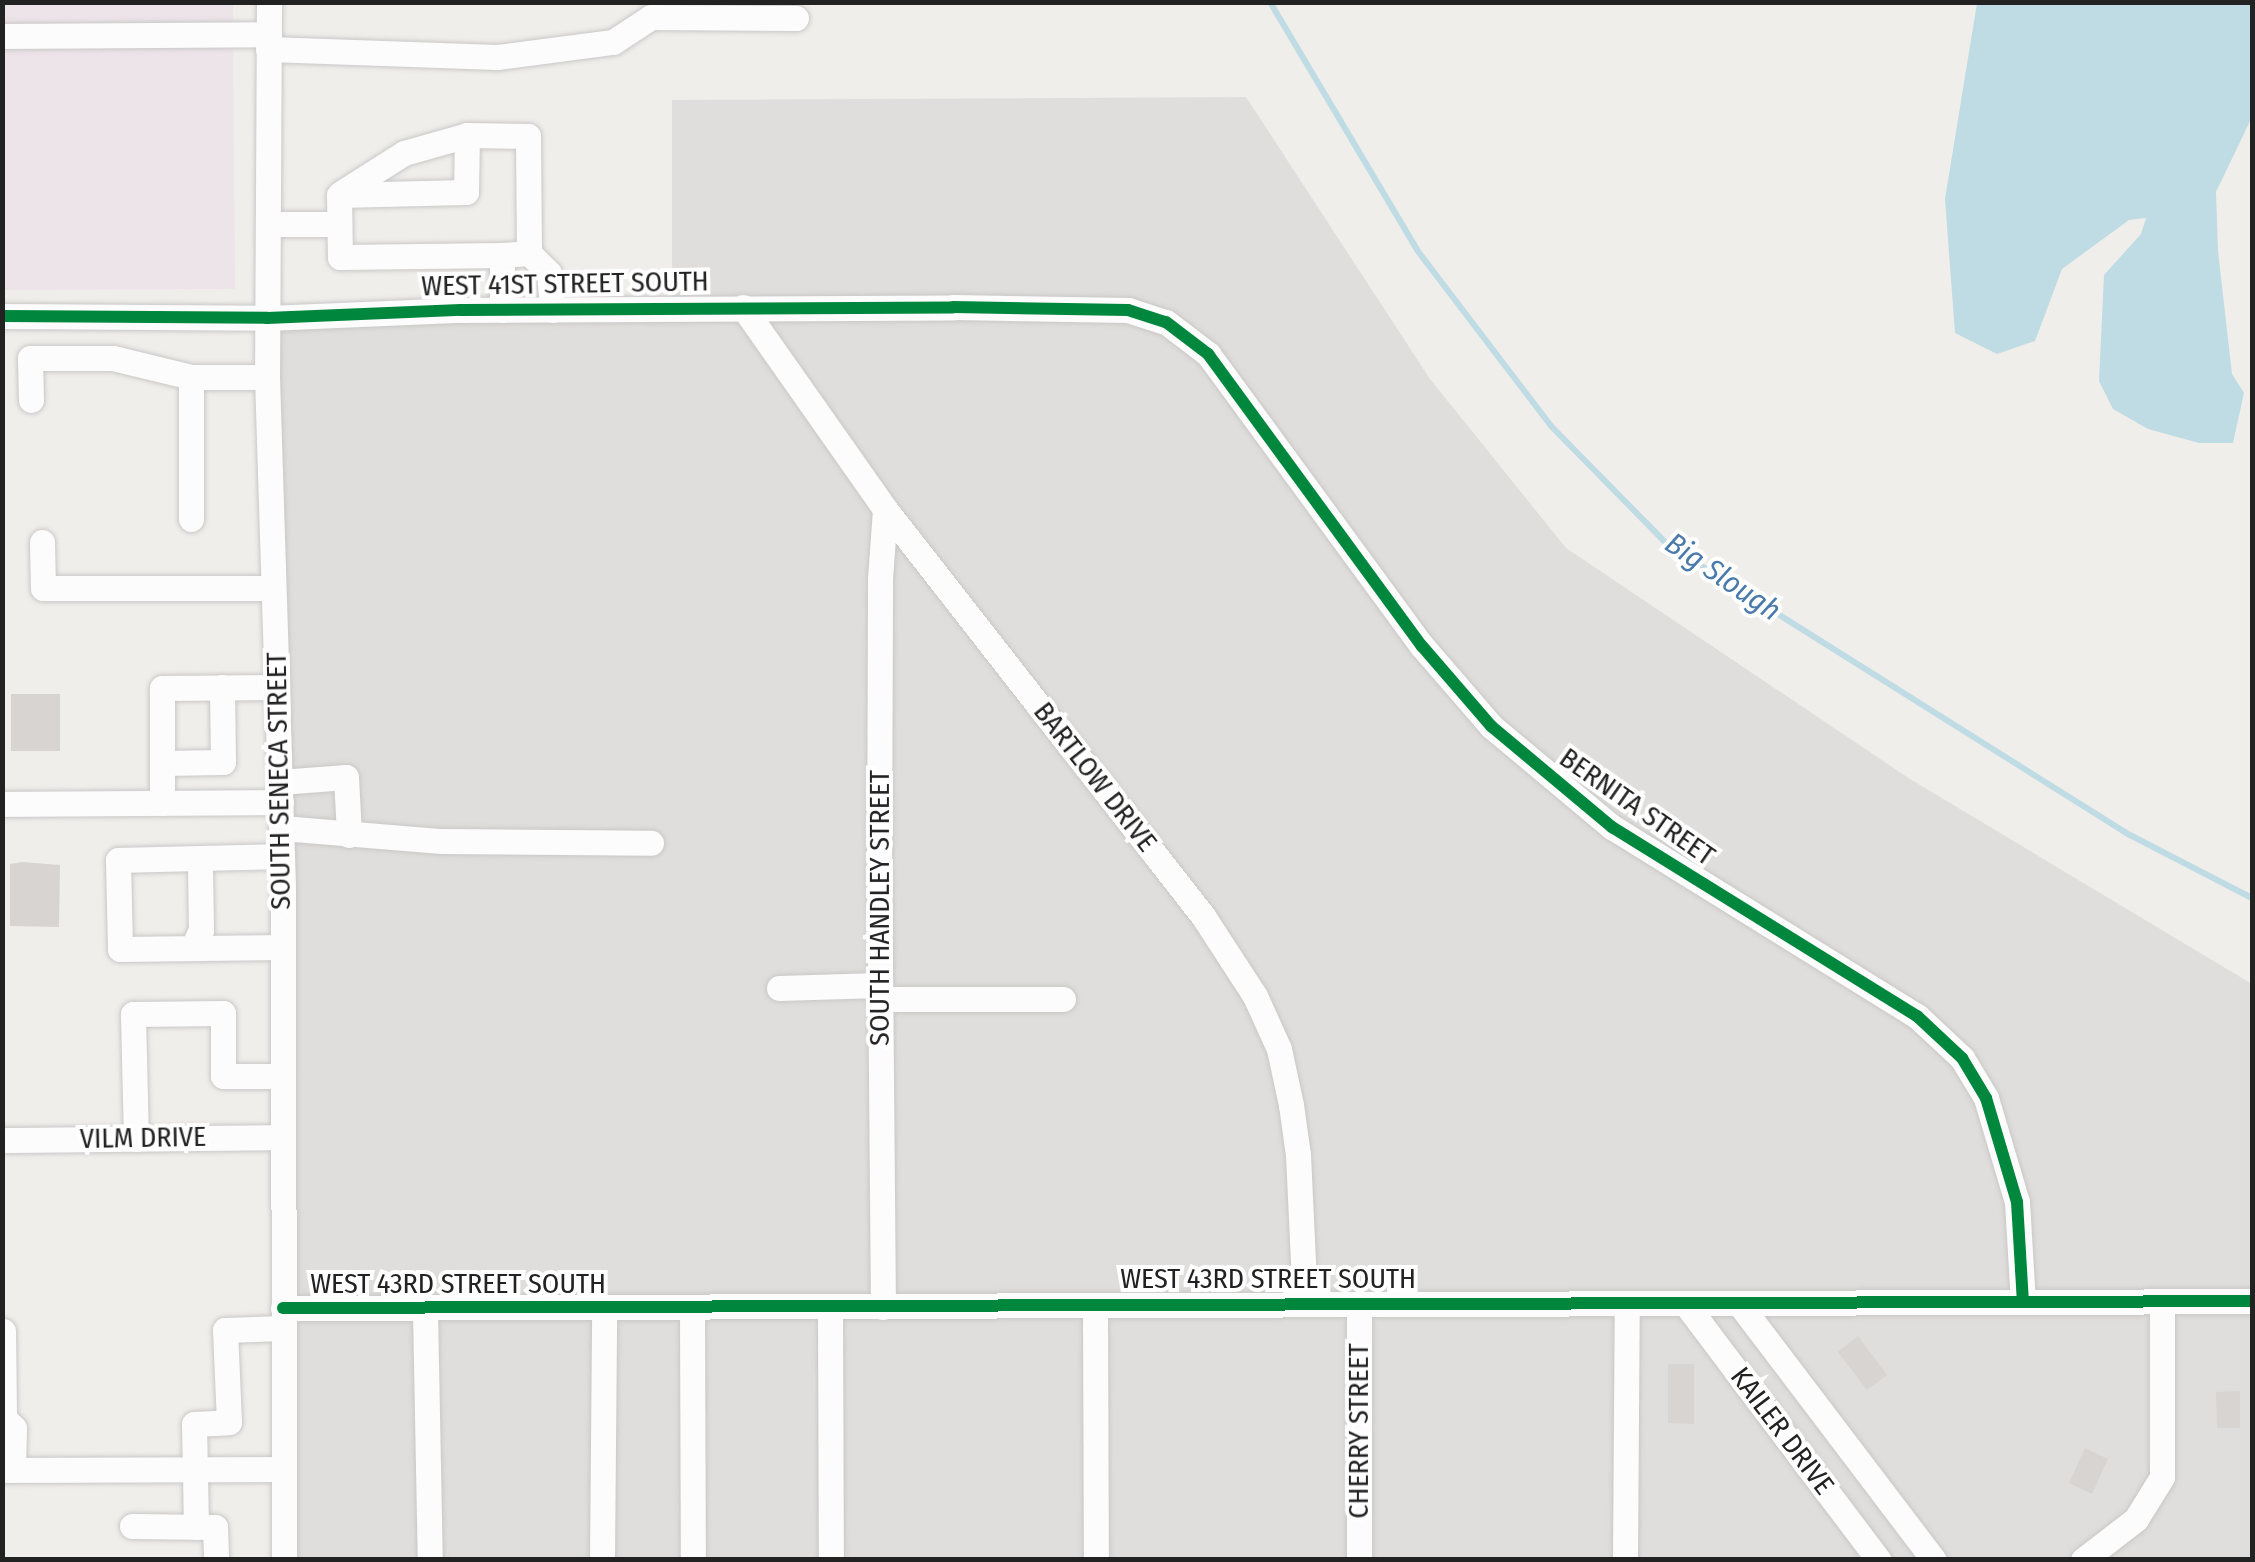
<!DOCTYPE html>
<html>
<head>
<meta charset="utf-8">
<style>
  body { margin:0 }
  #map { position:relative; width:2255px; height:1562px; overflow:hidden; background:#f0eeeb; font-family:"Fira Sans Condensed",sans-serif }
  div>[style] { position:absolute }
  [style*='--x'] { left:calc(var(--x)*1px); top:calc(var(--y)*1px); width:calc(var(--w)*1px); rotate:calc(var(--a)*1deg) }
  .residential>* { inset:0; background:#dfdedc }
  .industrial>* { inset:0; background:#ede4e9 }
  .water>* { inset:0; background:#bfdbe3 }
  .stream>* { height:6px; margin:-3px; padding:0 3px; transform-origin:3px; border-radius:3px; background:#bfdbe3 }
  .building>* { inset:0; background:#d7d4d2 }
  .roads { filter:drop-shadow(0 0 2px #c9c8c7) drop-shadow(0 0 2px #c9c8c7) }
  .minor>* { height:25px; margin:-12.5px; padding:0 12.5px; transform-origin:12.5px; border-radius:12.5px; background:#fdfcfc }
  .cycleway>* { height:12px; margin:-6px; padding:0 6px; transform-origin:6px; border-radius:6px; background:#00873e }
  span { translate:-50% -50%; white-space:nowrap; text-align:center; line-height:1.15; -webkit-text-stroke:8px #fff; paint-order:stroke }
  .street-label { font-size:28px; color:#222 }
  .water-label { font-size:30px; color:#4a7aab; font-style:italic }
  .frame { position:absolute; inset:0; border:5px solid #222; pointer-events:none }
</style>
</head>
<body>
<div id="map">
  <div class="residential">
    <i style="clip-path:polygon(1246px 97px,1430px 379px,1566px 548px,1910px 779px,2252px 984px,2252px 1559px,283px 1559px,267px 318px,672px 308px,672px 100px)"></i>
  </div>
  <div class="industrial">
    <i style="clip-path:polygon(2px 3px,233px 3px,235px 289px,3px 290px)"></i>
  </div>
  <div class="water">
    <i style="clip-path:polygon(1977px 3px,2252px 3px,2252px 117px,2216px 192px,2218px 251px,2232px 374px,2244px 393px,2233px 443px,2199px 443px,2148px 429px,2113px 409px,2099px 381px,2104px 275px,2141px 234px,2146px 218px,2129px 220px,2062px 269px,2035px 341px,1997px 354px,1955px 333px,1945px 199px)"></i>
  </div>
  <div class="stream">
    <i style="--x:1270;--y:2;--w:288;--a:59.3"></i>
    <i style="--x:1417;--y:250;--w:221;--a:52.7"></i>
    <i style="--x:1551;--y:426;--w:167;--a:45.5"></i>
    <i style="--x:1668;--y:545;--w:543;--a:32.14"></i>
    <i style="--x:2128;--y:834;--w:140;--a:27.3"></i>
  </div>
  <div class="building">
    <i style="clip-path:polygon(11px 694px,60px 694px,60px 751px,11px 751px)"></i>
    <i style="clip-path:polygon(22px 862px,60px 865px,59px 927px,10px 926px,10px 864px)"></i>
    <i style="clip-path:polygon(1858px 1336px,1887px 1375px,1867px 1390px,1838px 1352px)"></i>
    <i style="clip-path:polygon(1668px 1364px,1694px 1364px,1694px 1424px,1668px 1423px)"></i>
    <i style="clip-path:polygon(2240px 1391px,2240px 1428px,2217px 1428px,2216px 1392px)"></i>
    <i style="clip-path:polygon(2085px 1448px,2108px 1459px,2092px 1494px,2069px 1483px)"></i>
  </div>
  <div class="roads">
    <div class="minor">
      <i style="--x:269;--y:2;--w:375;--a:90.3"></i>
      <i style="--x:267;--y:377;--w:510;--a:88.2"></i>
      <i style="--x:283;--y:887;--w:673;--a:89.91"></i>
      <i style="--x:2;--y:36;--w:267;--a:-0.4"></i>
      <i style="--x:268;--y:49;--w:229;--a:2"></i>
      <i style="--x:497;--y:57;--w:117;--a:-7.4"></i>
      <i style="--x:613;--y:42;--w:45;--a:-33.3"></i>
      <i style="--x:651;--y:17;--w:145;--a:0.4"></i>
      <i style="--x:341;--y:193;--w:75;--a:-32.4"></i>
      <i style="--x:404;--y:153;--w:66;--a:-15.9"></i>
      <i style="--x:268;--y:224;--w:71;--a:0"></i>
      <i style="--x:529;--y:253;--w:28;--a:45"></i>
      <i style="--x:549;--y:273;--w:37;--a:85"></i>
      <i style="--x:502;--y:255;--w:27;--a:-4"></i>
      <i style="--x:529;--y:253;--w:117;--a:-90.5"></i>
      <i style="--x:528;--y:136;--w:61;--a:-179.1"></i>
      <i style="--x:467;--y:135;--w:57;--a:91"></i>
      <i style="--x:466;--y:192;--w:127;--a:178.6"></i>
      <i style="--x:339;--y:195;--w:62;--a:89.1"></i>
      <i style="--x:340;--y:257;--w:162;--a:-0.7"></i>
      <i style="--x:502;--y:255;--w:55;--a:90"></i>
      <i style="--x:743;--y:307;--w:247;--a:54.9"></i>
      <i style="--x:885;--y:509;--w:517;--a:52"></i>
      <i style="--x:1203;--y:916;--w:95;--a:57"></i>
      <i style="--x:1255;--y:996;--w:58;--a:65.6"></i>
      <i style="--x:1279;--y:1049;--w:57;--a:77.9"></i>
      <i style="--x:1291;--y:1105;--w:50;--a:82"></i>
      <i style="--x:1298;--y:1155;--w:148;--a:87.3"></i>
      <i style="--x:2;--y:316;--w:265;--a:0.4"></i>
      <i style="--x:267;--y:318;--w:194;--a:-2.4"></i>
      <i style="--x:461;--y:310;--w:492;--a:-0.3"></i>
      <i style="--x:953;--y:307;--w:175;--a:1"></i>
      <i style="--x:1128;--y:310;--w:40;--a:18"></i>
      <i style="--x:1166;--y:322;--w:53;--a:37.3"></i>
      <i style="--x:1208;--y:354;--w:362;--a:53.8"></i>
      <i style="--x:1422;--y:646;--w:106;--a:49.2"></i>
      <i style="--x:1491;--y:726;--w:158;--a:39.9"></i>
      <i style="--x:1612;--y:827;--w:359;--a:31.8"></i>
      <i style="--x:1917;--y:1016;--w:62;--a:43"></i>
      <i style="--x:1962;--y:1058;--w:47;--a:59"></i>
      <i style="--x:1986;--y:1098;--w:109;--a:73.4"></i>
      <i style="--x:2017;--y:1202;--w:100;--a:86.6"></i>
      <i style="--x:191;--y:377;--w:142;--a:90"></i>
      <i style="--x:31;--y:400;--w:42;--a:-91.4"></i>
      <i style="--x:30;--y:358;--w:83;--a:0"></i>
      <i style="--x:113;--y:358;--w:80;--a:13.7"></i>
      <i style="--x:191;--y:377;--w:76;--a:0"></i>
      <i style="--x:42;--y:542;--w:46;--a:88.8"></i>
      <i style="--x:43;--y:588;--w:230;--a:0"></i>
      <i style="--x:162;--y:763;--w:61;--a:-0.9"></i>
      <i style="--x:223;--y:762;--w:75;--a:-90.8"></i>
      <i style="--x:280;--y:782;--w:66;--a:-4.3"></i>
      <i style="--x:346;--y:777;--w:58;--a:87"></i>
      <i style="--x:162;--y:803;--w:115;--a:-90"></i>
      <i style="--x:162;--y:688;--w:115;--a:-0.5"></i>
      <i style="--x:2;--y:804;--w:279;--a:-0.4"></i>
      <i style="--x:282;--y:828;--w:160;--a:4.7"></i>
      <i style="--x:441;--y:841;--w:210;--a:0.5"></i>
      <i style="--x:282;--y:856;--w:164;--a:178.6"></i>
      <i style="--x:118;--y:860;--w:89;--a:88.7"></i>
      <i style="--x:120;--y:949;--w:163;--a:-0.7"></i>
      <i style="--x:197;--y:938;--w:9;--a:-63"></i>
      <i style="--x:201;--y:930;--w:64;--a:-90.9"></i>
      <i style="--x:779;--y:988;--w:100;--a:-1.7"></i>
      <i style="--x:880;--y:999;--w:183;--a:0"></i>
      <i style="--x:136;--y:1139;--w:125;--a:-91.4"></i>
      <i style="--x:133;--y:1014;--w:90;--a:-0.6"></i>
      <i style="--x:223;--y:1013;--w:63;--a:90"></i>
      <i style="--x:223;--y:1076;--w:60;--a:0"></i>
      <i style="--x:2;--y:1140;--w:281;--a:-0.6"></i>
      <i style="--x:1359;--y:1303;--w:257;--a:90"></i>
      <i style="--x:1685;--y:1303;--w:322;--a:53"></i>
      <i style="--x:1095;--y:1305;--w:255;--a:89.8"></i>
      <i style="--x:1741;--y:1306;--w:319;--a:52.8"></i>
      <i style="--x:883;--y:1307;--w:425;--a:-90.5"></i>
      <i style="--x:879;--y:882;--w:303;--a:-89.8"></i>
      <i style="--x:880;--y:579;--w:70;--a:-85.9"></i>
      <i style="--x:283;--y:1308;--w:1969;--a:-0.2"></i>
      <i style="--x:830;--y:1308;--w:252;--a:89.8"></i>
      <i style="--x:692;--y:1309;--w:251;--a:89.8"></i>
      <i style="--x:425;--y:1310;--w:250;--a:88.9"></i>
      <i style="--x:3;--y:1331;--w:87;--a:89.3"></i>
      <i style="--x:4;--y:1418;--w:14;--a:45"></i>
      <i style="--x:14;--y:1428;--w:41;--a:91.4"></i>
      <i style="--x:2;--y:1470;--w:281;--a:-0.2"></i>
      <i style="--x:132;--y:1526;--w:83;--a:0.7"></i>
      <i style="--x:215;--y:1527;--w:33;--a:88"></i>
      <i style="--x:196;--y:1527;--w:103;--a:-91.1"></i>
      <i style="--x:194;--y:1424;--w:35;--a:-3"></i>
      <i style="--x:229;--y:1422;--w:92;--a:-92.5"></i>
      <i style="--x:225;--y:1330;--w:58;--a:-2"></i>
      <i style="--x:602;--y:1560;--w:250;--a:-89.5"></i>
      <i style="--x:1625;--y:1560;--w:257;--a:-89.6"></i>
      <i style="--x:2083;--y:1560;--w:67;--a:-37.7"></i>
      <i style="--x:2136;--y:1519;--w:49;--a:-58.2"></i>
      <i style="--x:2162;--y:1477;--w:176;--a:-90"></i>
    </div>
  </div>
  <div class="cycleway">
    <i style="--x:2;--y:316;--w:265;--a:0.4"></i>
    <i style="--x:267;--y:318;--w:194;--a:-2.4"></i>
    <i style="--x:461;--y:310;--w:492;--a:-0.3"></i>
    <i style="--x:953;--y:307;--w:175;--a:1"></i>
    <i style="--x:1128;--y:310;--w:40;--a:18"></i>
    <i style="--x:1166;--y:322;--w:53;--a:37.3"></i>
    <i style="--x:1208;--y:354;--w:362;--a:53.8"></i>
    <i style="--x:1422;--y:646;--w:106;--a:49.2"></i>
    <i style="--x:1491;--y:726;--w:158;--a:39.9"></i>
    <i style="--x:1612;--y:827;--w:359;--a:31.8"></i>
    <i style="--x:1917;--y:1016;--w:62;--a:43"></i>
    <i style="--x:1962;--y:1058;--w:47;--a:59"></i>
    <i style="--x:1986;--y:1098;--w:109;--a:73.4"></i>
    <i style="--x:2017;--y:1202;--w:100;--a:86.6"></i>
    <i style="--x:283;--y:1308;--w:1969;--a:-0.2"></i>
  </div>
  <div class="street-label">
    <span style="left:565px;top:284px;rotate:-1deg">WEST 41ST STREET SOUTH</span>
    <span style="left:1095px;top:777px;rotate:52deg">BARTLOW DRIVE</span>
    <span style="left:279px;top:781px;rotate:-91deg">SOUTH SENECA STREET</span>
    <span style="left:1637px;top:807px;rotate:35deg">BERNITA STREET</span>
    <span style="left:880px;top:908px;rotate:-90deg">SOUTH HANDLEY STREET</span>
    <span style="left:143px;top:1138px;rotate:-1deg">VILM DRIVE</span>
    <span style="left:1268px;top:1279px">WEST 43RD STREET SOUTH</span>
    <span style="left:458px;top:1284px">WEST 43RD STREET SOUTH</span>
    <span style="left:1359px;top:1431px;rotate:-90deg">CHERRY STREET</span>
    <span style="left:1782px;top:1431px;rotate:53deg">KAILER DRIVE</span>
  </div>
  <div class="water-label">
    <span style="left:1723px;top:577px;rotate:34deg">Big Slough</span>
  </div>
  <div class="frame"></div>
</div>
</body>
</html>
